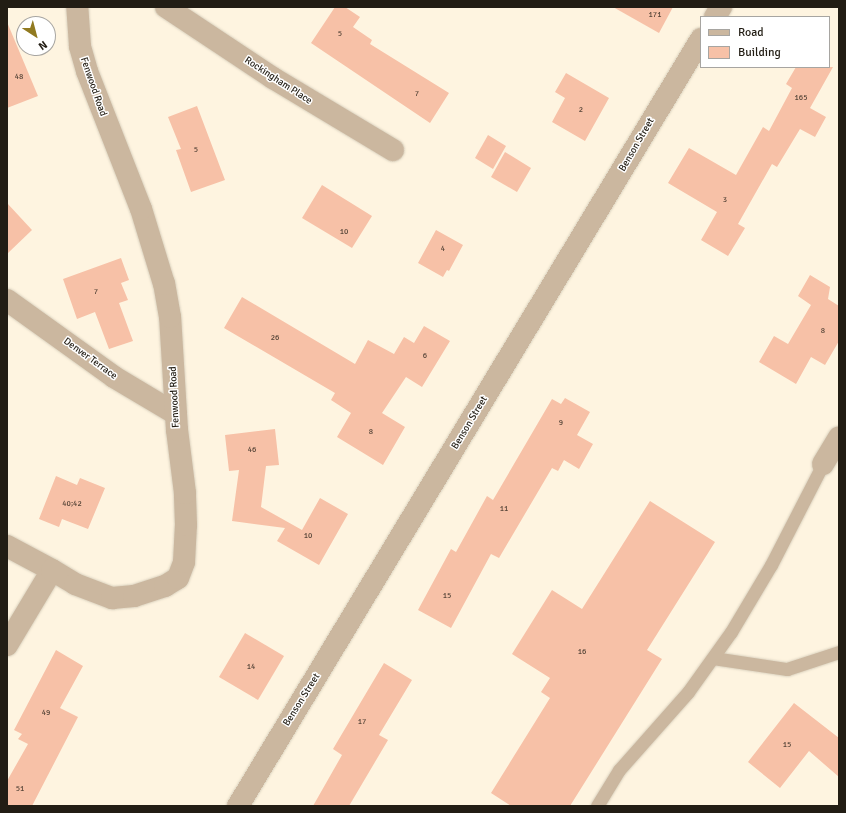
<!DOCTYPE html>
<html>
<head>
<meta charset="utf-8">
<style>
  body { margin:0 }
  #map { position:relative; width:846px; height:813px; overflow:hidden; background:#fef4e0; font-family:Signika,sans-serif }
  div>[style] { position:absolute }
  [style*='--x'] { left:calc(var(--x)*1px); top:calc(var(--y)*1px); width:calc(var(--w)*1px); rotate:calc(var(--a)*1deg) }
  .building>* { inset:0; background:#f7c1a7 }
  .roads { filter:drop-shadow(0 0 1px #dbd2bf) drop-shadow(0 0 1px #dbd2bf) }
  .service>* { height:13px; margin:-6.5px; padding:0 6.5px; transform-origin:6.5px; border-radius:6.5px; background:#cbb79f }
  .minor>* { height:22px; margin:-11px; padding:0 11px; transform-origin:11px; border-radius:11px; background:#cbb79f }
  span { translate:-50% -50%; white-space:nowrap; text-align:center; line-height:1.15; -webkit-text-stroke:3px #fff; paint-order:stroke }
  .number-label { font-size:8px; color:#574639 }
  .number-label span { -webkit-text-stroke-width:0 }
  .street-label { font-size:10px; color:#221d14 }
  .frame { position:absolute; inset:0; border:8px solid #221d14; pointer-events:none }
  .legend { position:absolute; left:700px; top:16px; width:130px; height:52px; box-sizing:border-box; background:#fff; border:1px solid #a7a5a1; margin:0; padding:5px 7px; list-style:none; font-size:12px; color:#221d14 }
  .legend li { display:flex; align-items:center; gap:8px; height:20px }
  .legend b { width:20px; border:1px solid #a7a5a1 }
  .north { position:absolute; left:16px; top:16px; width:40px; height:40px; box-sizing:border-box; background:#fff; border:1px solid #a7a5a1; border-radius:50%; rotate:144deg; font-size:11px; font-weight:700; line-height:16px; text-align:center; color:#221d14 }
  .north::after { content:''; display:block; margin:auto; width:14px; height:18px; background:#917a20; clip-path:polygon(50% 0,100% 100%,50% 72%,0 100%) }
</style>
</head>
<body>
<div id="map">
  <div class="building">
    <i style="clip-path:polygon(335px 7px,345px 7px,360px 17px,353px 27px,372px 40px,370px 44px,449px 93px,430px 123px,311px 43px)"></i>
    <i style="clip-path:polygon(613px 7px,673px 7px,659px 33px)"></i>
    <i style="clip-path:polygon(7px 22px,38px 96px,7px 108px)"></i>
    <i style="clip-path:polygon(796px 67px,833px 67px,810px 108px,826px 117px,815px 137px,800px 129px,777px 167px,772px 164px,738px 224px,745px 228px,728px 256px,701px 240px,717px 212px,668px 183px,689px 148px,736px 175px,763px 127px,769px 131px,792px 88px,786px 84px)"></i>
    <i style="clip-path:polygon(566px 73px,609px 98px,585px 141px,552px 122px,565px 98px,555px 92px)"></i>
    <i style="clip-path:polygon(197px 106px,225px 180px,191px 192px,176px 150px,181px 149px,168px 117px)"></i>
    <i style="clip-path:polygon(488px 135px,506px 146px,493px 169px,475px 158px)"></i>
    <i style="clip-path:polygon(505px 152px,531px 168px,517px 192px,491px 177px)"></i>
    <i style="clip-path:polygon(322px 185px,372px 216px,352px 248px,302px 218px)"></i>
    <i style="clip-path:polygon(7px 203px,32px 230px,7px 254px)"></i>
    <i style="clip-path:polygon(436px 230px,463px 245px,449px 271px,447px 270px,443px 277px,418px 263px)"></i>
    <i style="clip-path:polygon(121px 258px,129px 280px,121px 283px,128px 300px,119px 303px,133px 341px,109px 349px,95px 312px,77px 319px,63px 279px)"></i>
    <i style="clip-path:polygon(810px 275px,830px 287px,828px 299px,839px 306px,839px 341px,825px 365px,811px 357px,796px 384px,759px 362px,774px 336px,788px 344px,811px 305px,798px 296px)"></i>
    <i style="clip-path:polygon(242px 297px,355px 364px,368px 340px,394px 354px,404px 337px,414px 343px,424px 326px,450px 341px,422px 387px,406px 377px,382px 413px,405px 427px,383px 465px,337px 437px,351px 413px,331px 400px,335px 393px,224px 328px)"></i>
    <i style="clip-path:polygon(565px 398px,590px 412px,577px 435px,593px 444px,579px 469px,564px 460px,558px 471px,552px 468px,499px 558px,491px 554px,451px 628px,418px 610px,451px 549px,456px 552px,487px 496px,493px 500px,552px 399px,561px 404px)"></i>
    <i style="clip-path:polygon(275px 429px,279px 465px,266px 466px,261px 507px,302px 530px,320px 498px,348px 514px,319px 565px,277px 541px,285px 528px,232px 521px,239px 470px,229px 471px,225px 435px)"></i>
    <i style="clip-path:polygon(56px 476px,77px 485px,80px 478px,105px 488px,88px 529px,62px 519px,59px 527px,39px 519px)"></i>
    <i style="clip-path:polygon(650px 501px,715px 542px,647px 650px,662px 659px,570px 806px,511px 806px,491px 793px,550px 698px,541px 692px,550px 678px,512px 654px,552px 590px,582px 609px)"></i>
    <i style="clip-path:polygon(245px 633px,284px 656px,258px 700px,219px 677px)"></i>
    <i style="clip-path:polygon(56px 650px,83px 666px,60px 708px,78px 717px,32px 806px,7px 806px,7px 781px,28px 744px,18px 739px,22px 734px,14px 730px)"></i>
    <i style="clip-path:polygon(384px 663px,412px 680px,379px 735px,388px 740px,349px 806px,313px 806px,342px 755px,333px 749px)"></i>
    <i style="clip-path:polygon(794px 703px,839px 738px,839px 777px,809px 751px,780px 788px,748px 762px)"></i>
  </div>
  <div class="roads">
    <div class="service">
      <i style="--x:713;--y:658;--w:75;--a:8.5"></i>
      <i style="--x:787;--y:669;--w:55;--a:-18.1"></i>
      <i style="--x:597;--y:806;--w:42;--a:-58.6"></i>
      <i style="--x:619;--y:770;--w:104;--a:-48.5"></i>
      <i style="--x:688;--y:692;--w:74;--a:-54.4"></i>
      <i style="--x:731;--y:632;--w:78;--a:-59.2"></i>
      <i style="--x:771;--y:565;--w:114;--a:-62.8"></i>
    </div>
    <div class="minor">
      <i style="--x:166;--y:7;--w:128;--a:33.6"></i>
      <i style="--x:273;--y:78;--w:140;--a:31"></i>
      <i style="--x:715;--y:17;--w:12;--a:-59"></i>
      <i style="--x:7;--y:300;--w:132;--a:35.7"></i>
      <i style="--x:114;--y:377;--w:72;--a:30.8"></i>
      <i style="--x:823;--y:464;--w:31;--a:-59"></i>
      <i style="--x:7;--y:546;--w:51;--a:28.1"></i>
      <i style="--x:7;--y:645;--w:87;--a:-59"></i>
      <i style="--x:52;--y:570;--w:27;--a:31"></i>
      <i style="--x:75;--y:584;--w:40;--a:21"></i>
      <i style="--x:112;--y:598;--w:22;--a:-5"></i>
      <i style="--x:134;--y:596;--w:33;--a:-18"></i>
      <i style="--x:165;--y:586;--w:15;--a:-32"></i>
      <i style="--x:178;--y:578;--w:17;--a:-69"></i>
      <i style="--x:184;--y:562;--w:37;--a:-87"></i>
      <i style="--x:186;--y:525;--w:32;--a:-92"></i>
      <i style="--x:185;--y:493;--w:64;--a:-97.2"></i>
      <i style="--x:177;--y:430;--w:113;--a:-93.5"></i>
      <i style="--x:170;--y:317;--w:34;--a:-100"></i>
      <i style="--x:164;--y:284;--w:78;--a:-107"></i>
      <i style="--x:141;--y:209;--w:148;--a:-111.4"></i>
      <i style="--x:87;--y:71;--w:26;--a:-106"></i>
      <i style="--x:80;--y:46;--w:39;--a:-94"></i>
      <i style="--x:238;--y:806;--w:896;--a:-58.88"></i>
    </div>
  </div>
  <div class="number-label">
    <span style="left:655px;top:15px">171</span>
    <span style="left:340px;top:34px">5</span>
    <span style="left:19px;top:77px">48</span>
    <span style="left:417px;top:94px">7</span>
    <span style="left:801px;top:98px">165</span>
    <span style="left:581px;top:110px">2</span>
    <span style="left:196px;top:150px">5</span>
    <span style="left:725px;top:200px">3</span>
    <span style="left:344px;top:232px">10</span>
    <span style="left:443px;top:249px">4</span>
    <span style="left:96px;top:292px">7</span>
    <span style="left:823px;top:331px">8</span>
    <span style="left:275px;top:338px">26</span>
    <span style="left:425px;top:356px">6</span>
    <span style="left:561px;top:423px">9</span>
    <span style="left:371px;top:432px">8</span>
    <span style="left:252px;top:450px">46</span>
    <span style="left:72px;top:504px">40;42</span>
    <span style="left:504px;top:509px">11</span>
    <span style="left:308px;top:536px">10</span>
    <span style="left:447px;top:596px">15</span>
    <span style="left:582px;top:652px">16</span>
    <span style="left:251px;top:667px">14</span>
    <span style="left:46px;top:713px">49</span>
    <span style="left:362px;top:722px">17</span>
    <span style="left:787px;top:745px">15</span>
    <span style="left:20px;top:789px">51</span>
  </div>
  <div class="street-label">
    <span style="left:278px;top:81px;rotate:33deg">Rockingham Place</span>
    <span style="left:93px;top:87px;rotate:71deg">Fenwood Road</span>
    <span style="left:637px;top:145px;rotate:-60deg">Benson Street</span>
    <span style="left:90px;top:359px;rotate:36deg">Denver Terrace</span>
    <span style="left:175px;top:397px;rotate:-93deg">Fenwood Road</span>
    <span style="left:470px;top:423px;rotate:-59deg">Benson Street</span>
    <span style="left:302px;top:700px;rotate:-58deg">Benson Street</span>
  </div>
  <div class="frame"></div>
  <ul class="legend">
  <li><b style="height:5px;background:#cbb79f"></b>Road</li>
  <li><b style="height:11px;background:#f7c1a7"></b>Building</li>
  </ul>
  <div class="north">N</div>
</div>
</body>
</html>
